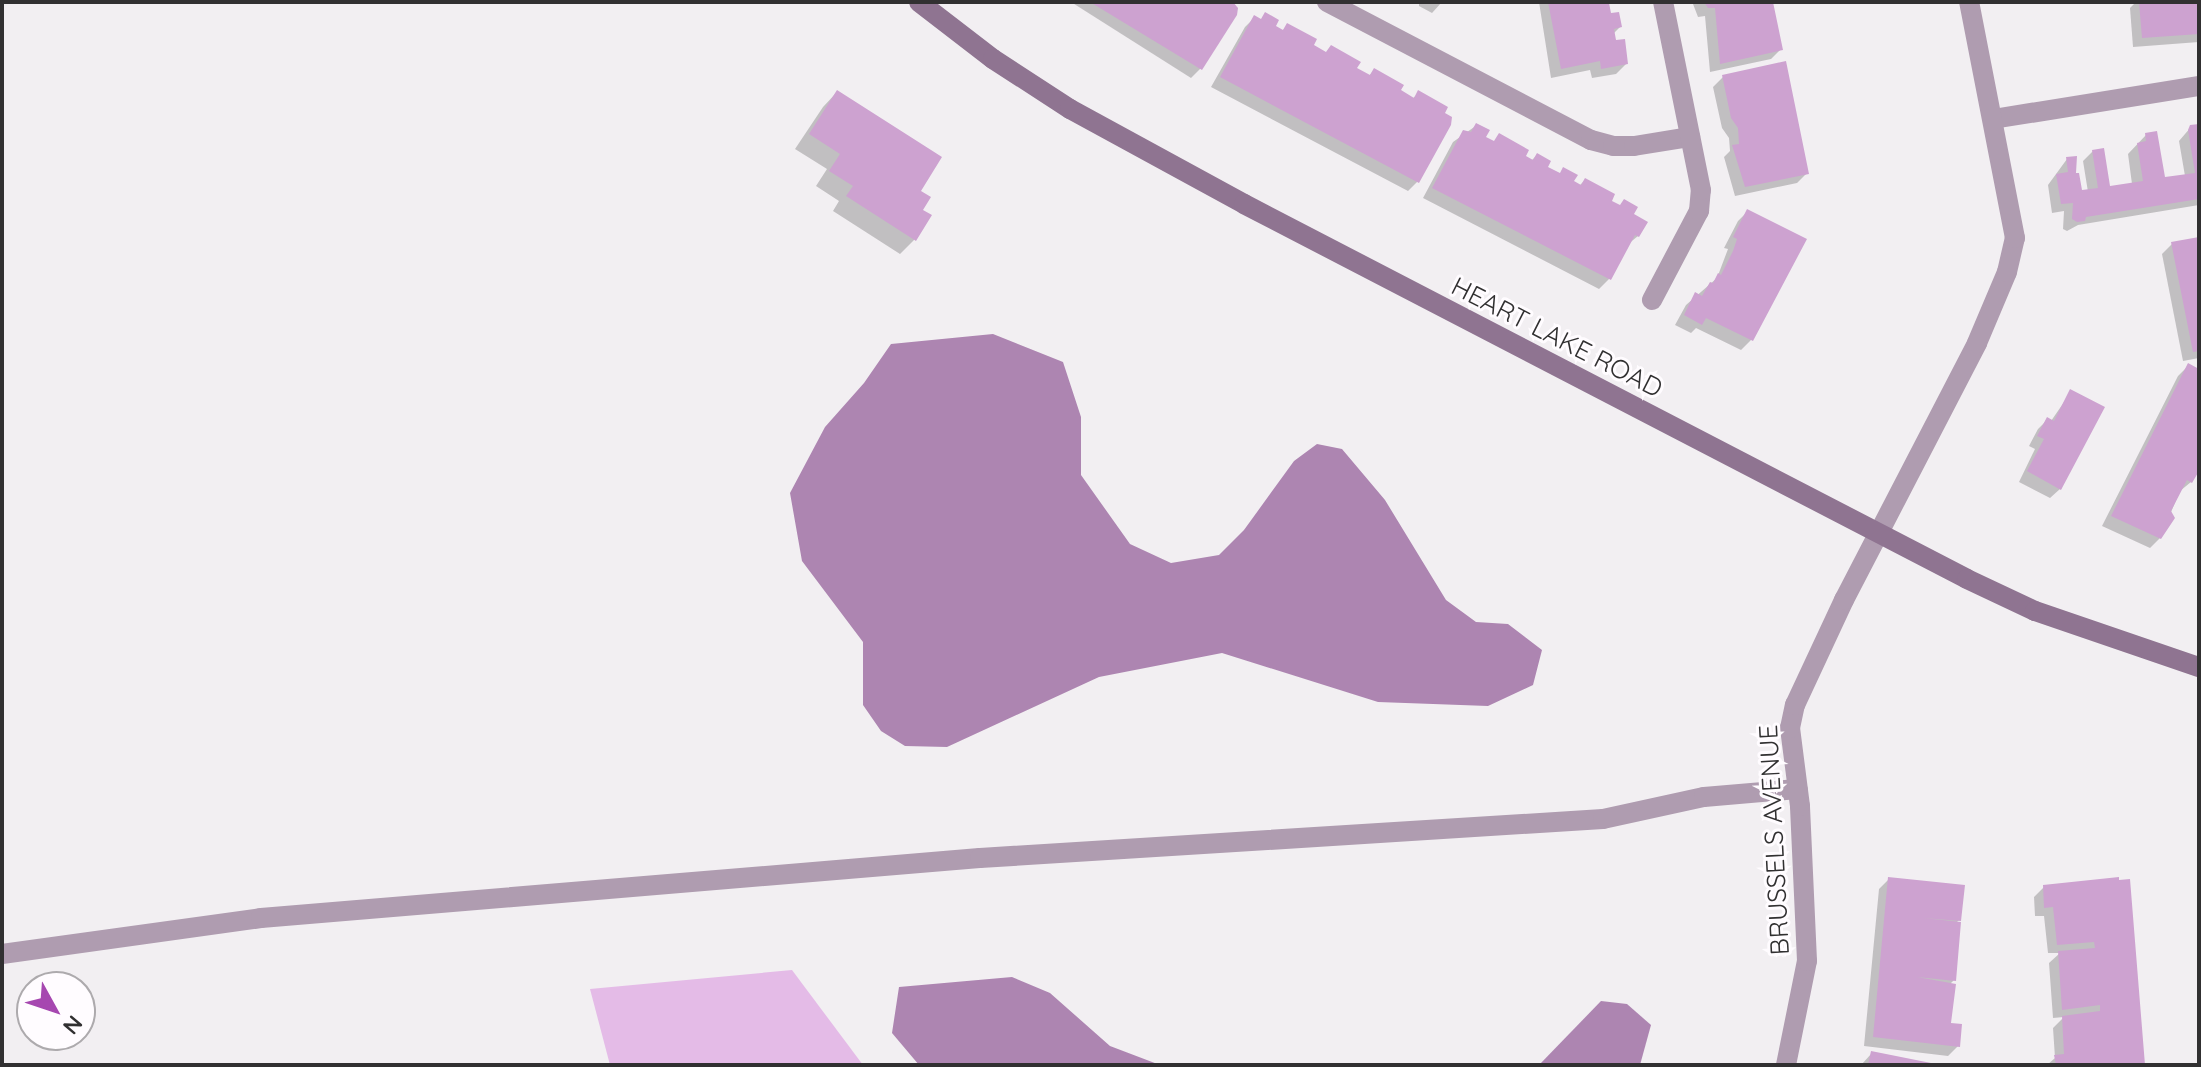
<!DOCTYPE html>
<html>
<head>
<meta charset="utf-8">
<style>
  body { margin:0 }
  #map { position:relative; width:2201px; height:1067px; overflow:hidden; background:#f2eff2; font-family:Quicksand,sans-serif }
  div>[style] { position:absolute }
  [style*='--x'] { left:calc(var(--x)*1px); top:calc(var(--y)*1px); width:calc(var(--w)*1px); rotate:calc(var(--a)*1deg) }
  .green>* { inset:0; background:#e4bbe7 }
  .water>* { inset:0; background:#ad85b1 }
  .shadow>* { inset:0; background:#0003 }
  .building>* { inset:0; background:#cda2d0 }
  .lane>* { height:20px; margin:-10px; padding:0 10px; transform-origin:10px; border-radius:10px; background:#af9cb0 }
  .street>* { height:20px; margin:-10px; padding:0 10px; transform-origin:10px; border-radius:10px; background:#af9cb0 }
  .secondary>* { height:20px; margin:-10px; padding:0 10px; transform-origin:10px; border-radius:10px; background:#8f7491 }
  span { translate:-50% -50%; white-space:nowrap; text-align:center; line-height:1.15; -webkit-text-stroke:6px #fffcff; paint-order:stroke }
  .street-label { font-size:26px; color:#313031 }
  .frame { position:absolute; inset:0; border:4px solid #313031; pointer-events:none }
  .north { position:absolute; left:16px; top:971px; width:80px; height:80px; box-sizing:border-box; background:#fffcff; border:2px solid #adaaad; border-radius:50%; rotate:130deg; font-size:22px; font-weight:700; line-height:32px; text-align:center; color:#313031 }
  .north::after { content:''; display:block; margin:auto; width:28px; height:36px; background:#a647b0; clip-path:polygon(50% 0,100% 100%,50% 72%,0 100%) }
</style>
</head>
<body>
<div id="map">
  <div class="green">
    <i style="clip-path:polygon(792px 970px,863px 1065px,610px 1065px,590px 989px)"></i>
  </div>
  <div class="water">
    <i style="clip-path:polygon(993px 334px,1063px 362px,1081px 417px,1081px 475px,1130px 544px,1171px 563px,1219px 555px,1244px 530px,1294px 461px,1317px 444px,1342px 449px,1385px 500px,1446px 600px,1476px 622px,1508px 624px,1542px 650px,1533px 685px,1488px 706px,1378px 702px,1222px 653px,1099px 677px,947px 747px,905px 746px,881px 731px,863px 705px,863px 642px,802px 561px,790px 493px,825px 427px,864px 383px,891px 344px)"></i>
    <i style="clip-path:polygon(1012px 977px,1050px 993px,1110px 1046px,1160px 1065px,919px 1065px,892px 1033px,899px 987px)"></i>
    <i style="clip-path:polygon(1601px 1001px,1627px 1004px,1651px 1025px,1640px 1065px,1539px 1065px)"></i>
  </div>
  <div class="shadow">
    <i style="clip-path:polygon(1071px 2px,1231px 2px,1201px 68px,1191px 78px)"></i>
    <i style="clip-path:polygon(1419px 2px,1442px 2px,1432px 13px,1419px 6px)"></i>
    <i style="clip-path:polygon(1539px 2px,1603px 2px,1620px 27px,1613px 34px,1626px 64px,1616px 74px,1592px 78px,1590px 70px,1551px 78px)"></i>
    <i style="clip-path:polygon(1685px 2px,1771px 2px,1781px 49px,1771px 59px,1710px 72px,1705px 16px,1698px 17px,1693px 4px)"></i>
    <i style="clip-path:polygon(2136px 2px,2199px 2px,2199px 42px,2133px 47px,2130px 8px)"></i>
    <i style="clip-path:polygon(1255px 17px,1281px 32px,1288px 25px,1311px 46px,1368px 77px,1374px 70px,1412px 99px,1419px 93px,1418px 181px,1408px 191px,1211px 87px,1245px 27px)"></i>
    <i style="clip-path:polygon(1723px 77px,1807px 173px,1797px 183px,1735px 196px,1724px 157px,1730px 151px,1729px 138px,1722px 128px,1713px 87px)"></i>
    <i style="clip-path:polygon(837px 92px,920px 211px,914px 240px,900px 254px,833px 211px,839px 201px,816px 186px,827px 169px,795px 149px,823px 107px)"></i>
    <i style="clip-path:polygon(1477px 125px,1483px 137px,1531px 161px,1537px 155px,1545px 168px,1579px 186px,1585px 180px,1609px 202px,1632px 215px,1638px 236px,1627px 245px,1609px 279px,1599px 289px,1423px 198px,1453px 142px)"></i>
    <i style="clip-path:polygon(2191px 127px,2199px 133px,2199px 205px,2078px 225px,2067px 231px,2063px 229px,2064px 211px,2052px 213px,2048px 185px,2067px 159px,2081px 193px,2088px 192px,2083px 161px,2093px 151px,2109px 188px,2132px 184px,2128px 154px,2146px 135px,2163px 179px,2185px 176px,2179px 141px)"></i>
    <i style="clip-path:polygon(1748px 211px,1751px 340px,1741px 350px,1696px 328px,1691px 333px,1675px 325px,1686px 305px,1717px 278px,1728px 249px,1724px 248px,1738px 221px)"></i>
    <i style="clip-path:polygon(2199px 239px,2199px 358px,2183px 361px,2162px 254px,2172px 244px)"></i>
    <i style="clip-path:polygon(2188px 366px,2199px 372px,2199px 467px,2191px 482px,2180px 491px,2160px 538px,2150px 548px,2102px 526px,2178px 376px)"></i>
    <i style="clip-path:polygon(2071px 392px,2060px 489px,2050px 498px,2019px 482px,2035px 449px,2029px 446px,2038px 429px,2048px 419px,2051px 421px)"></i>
    <i style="clip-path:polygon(1889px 879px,1959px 920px,1955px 924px,1954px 980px,1949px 985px,1949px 1025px,1958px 1046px,1948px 1056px,1864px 1046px,1879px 889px)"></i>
    <i style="clip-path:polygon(2128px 881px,2143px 1065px,2047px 1065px,2055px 1058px,2053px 1028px,2064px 1017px,2053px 1018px,2049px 963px,2060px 953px,2048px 953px,2044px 916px,2035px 916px,2034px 897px,2044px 887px)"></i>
    <i style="clip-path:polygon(1872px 1053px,1933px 1065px,1861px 1065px)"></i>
  </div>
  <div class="building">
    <i style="clip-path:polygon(1090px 2px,1233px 2px,1238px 8px,1237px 15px,1202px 70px)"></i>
    <i style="clip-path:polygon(1548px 2px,1609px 3px,1611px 13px,1619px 12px,1622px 27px,1614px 29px,1616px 40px,1625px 39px,1628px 64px,1601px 69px,1600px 61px,1561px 69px)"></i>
    <i style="clip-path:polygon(1704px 2px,1773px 2px,1783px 50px,1720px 64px,1715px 8px,1708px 8px)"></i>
    <i style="clip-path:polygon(2139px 2px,2199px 2px,2199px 34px,2142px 38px)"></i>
    <i style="clip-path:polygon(1265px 12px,1279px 20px,1276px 26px,1283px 30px,1287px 23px,1317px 39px,1314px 45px,1326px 52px,1331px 45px,1361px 62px,1357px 68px,1370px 75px,1374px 68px,1404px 85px,1401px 90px,1414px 98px,1418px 90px,1448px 107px,1445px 113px,1452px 117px,1451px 125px,1419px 183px,1220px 77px,1254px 15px,1261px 19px)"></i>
    <i style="clip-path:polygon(1786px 61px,1809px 174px,1745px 187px,1732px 145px,1739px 144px,1738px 128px,1731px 118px,1722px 75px)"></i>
    <i style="clip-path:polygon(837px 90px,942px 157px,921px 191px,931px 197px,923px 210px,932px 215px,916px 241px,846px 196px,853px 186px,829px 171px,840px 154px,809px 134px)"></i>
    <i style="clip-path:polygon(1476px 123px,1490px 130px,1486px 137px,1494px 141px,1499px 133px,1529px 150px,1526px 156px,1533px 160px,1537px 153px,1551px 161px,1548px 167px,1560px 173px,1563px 167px,1578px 175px,1574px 181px,1581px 185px,1585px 178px,1615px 194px,1612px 201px,1620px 205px,1624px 199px,1638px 207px,1634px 214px,1648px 222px,1639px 237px,1635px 235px,1611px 280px,1432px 188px,1463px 130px,1471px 132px)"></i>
    <i style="clip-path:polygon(2199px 124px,2199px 199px,2086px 217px,2085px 221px,2077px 222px,2072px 219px,2073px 203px,2061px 204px,2056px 174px,2068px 172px,2066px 157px,2077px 156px,2076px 173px,2079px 173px,2082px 190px,2098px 188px,2092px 150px,2104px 148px,2110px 186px,2143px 181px,2137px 143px,2146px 141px,2145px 133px,2157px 131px,2165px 177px,2195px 173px,2188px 130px,2190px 125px)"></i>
    <i style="clip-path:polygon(1747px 209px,1807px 239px,1753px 341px,1706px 318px,1702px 325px,1684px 315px,1695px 292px,1702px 296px,1710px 282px,1713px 283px,1718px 273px,1721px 275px,1733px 251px,1737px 239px,1733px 237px)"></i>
    <i style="clip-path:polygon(2199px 237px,2199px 351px,2193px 352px,2171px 242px)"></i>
    <i style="clip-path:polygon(2188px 363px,2199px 369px,2199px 471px,2192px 483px,2187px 480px,2171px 511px,2175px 518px,2161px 539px,2111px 516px)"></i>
    <i style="clip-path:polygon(2070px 389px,2105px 407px,2061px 490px,2027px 471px,2044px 439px,2037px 436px,2047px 417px,2054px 421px)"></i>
    <i style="clip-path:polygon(1888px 877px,1965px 885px,1961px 921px,1923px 918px,1961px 922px,1956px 981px,1917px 977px,1956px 984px,1951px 1023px,1962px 1024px,1960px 1047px,1873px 1037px)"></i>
    <i style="clip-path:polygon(2119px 877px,2119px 880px,2130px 879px,2145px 1065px,2056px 1065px,2054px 1055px,2064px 1054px,2062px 1016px,2100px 1011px,2100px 1005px,2062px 1010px,2058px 951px,2095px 948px,2094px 942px,2057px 945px,2053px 907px,2044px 908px,2043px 885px)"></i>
    <i style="clip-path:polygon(1871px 1051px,1936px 1064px,1936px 1065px,1868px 1065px)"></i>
  </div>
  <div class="lane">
    <i style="--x:2;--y:954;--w:261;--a:-7.9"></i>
    <i style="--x:261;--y:918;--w:721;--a:-4.77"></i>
    <i style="--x:980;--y:858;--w:624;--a:-3.58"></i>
    <i style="--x:1603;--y:819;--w:103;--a:-12.3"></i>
    <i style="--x:1704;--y:797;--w:94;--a:-4.9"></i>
  </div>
  <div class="street">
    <i style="--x:1327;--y:2;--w:298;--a:27.6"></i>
    <i style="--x:1591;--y:140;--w:23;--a:15"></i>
    <i style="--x:1613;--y:146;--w:21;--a:0"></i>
    <i style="--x:1634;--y:146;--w:57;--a:-9.1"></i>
    <i style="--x:1993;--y:119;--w:209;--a:-9.1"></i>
    <i style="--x:1652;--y:300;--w:101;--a:-62.2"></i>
    <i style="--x:1699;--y:211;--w:21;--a:-85"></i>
    <i style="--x:1701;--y:190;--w:192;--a:-101.4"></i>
    <i style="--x:1786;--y:1065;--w:106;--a:-78.6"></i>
    <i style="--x:1807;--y:961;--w:155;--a:-92.6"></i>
    <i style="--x:1800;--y:806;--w:79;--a:-97.3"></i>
    <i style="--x:1790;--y:728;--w:24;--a:-78"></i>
    <i style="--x:1795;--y:705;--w:116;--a:-65"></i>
    <i style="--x:1844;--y:600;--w:289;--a:-62.6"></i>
    <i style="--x:1977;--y:343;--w:77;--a:-67.1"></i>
    <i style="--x:2007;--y:272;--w:35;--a:-77"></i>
    <i style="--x:2015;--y:238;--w:240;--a:-101"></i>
  </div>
  <div class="secondary">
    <i style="--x:919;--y:2;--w:93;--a:37.6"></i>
    <i style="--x:993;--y:59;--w:92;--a:33"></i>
    <i style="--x:1070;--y:109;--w:198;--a:28.6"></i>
    <i style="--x:1244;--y:204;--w:814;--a:27.41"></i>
    <i style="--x:1967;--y:579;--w:75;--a:25.2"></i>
    <i style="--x:2035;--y:611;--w:173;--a:18.9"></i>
  </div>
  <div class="street-label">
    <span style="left:1557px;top:337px;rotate:27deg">HEART LAKE ROAD</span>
    <span style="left:1774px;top:840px;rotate:-93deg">BRUSSELS AVENUE</span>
  </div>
  <div class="frame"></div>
  <div class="north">N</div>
</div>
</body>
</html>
